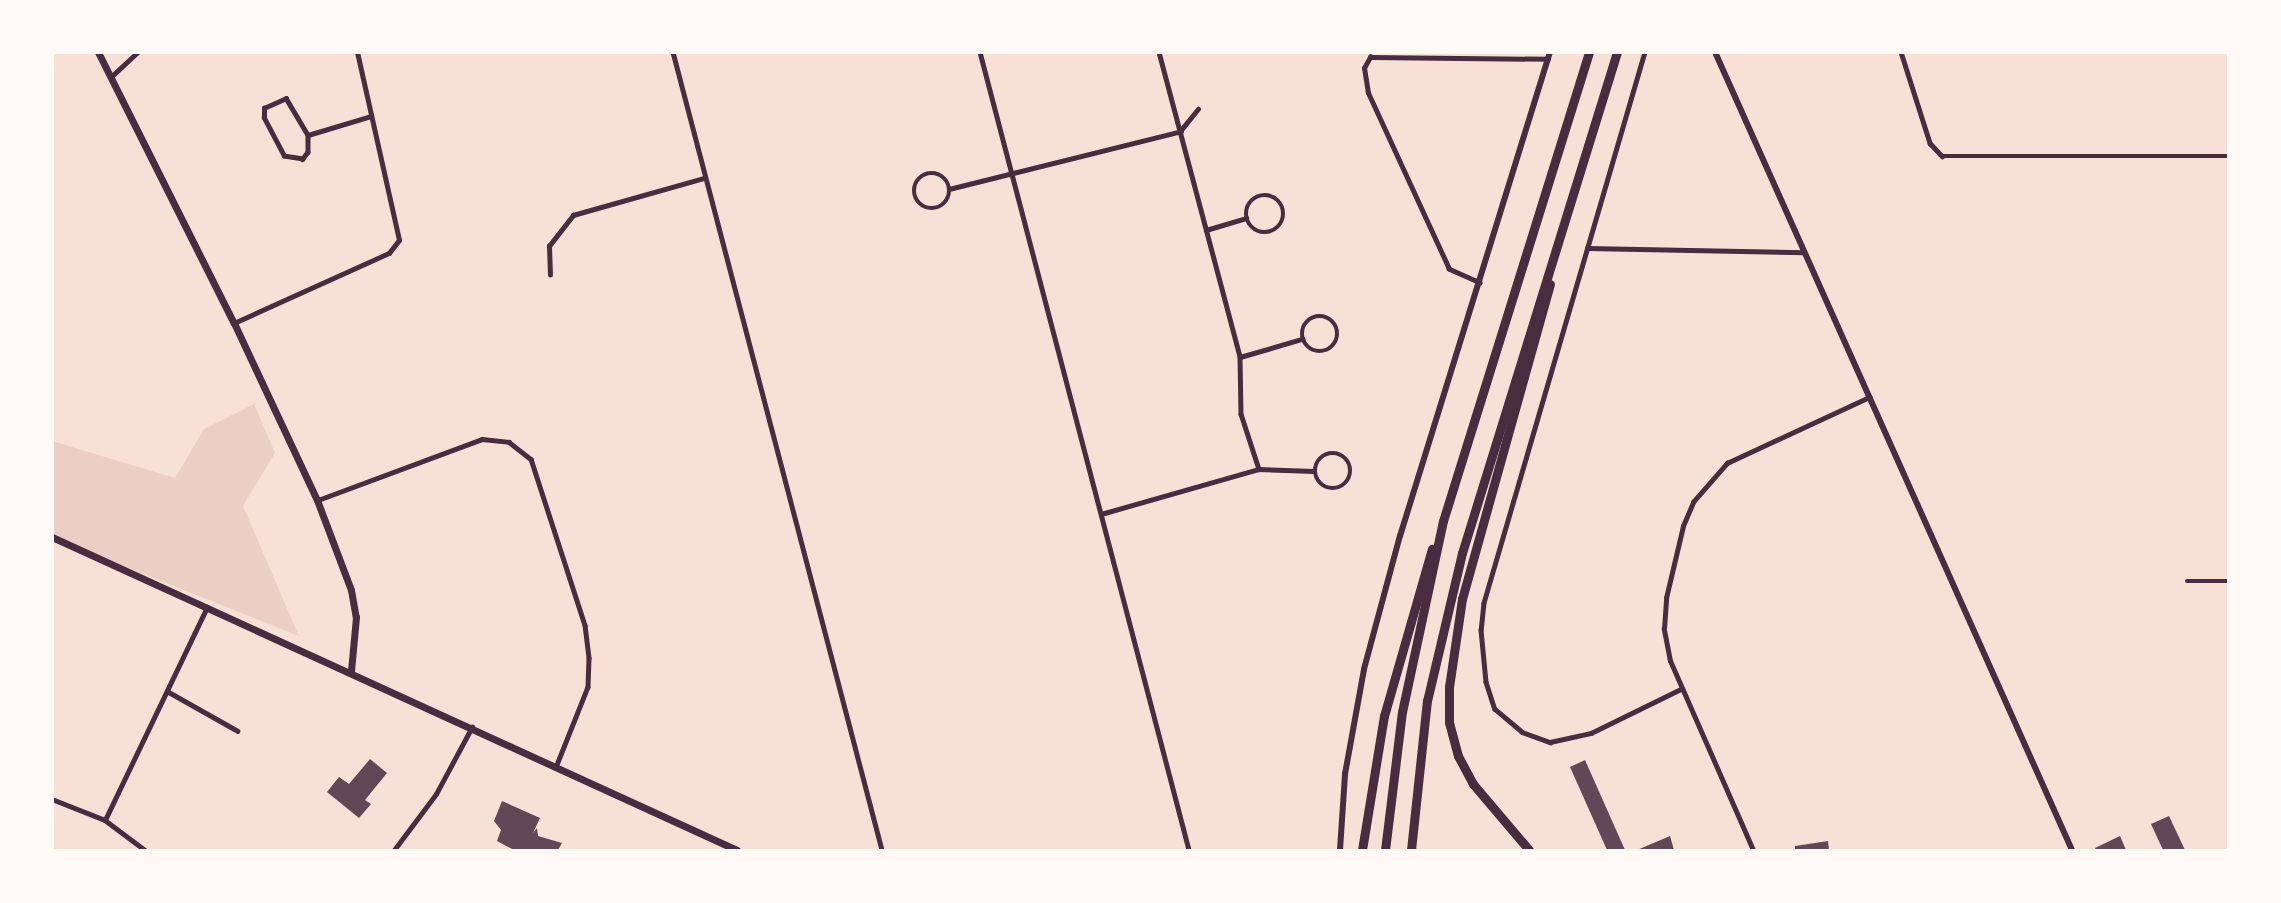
<!DOCTYPE html>
<html>
<head>
<meta charset="utf-8">
<style>
  body { margin:0 }
  #map { position:relative; width:2281px; height:903px; overflow:hidden; background:#f7e1d7; font-family:Roboto,sans-serif }
  div>[style] { position:absolute }
  [style*='--x'] { left:calc(var(--x)*1px); top:calc(var(--y)*1px); width:calc(var(--w)*1px); rotate:calc(var(--a)*1deg) }
  .green>* { inset:0; background:#ebcfc5 }
  .building>* { inset:0; background:#644757 }
  .minor>* { height:4.5px; margin:-2.25px; padding:0 2.25px; transform-origin:2.25px; border-radius:2.25px; background:#4a2c40 }
  .minor>.ring { margin:-2.25px; padding:0; box-sizing:content-box; background:none; border:4.5px solid #4a2c40; border-radius:50% }
  .tertiary>* { height:6px; margin:-3px; padding:0 3px; transform-origin:3px; border-radius:3px; background:#4a2c40 }
  .secondary>* { height:7px; margin:-3.5px; padding:0 3.5px; transform-origin:3.5px; border-radius:3.5px; background:#4a2c40 }
  .motorway>* { height:9px; margin:-4.5px; padding:0 4.5px; transform-origin:4.5px; border-radius:4.5px; background:#4a2c40 }
  span { translate:-50% -50%; white-space:nowrap; text-align:center; line-height:1.15; -webkit-text-stroke:7px #fffaf5; paint-order:stroke }
  .frame { position:absolute; inset:0; border:54px solid #fffaf5; pointer-events:none }
</style>
</head>
<body>
<div id="map">
  <div class="green">
    <i style="clip-path:polygon(254px 404px,275px 453px,243px 506px,299px 636px,53px 538px,52px 441px,175px 478px,204px 429px)"></i>
  </div>
  <div class="building">
    <i style="clip-path:polygon(370px 759px,387px 773px,365px 800px,371px 804px,359px 818px,327px 792px,339px 777px,349px 784px)"></i>
    <i style="clip-path:polygon(1585px 760px,1625px 850px,1607px 850px,1570px 767px)"></i>
    <i style="clip-path:polygon(502px 801px,540px 818px,533px 833px,537px 828px,538px 836px,562px 843px,558px 850px,514px 850px,497px 841px,501px 830px,494px 821px)"></i>
    <i style="clip-path:polygon(2169px 816px,2185px 850px,2163px 850px,2151px 824px)"></i>
    <i style="clip-path:polygon(1670px 836px,1674px 850px,1637px 850px)"></i>
    <i style="clip-path:polygon(2120px 836px,2126px 850px,2096px 850px,2095px 848px)"></i>
    <i style="clip-path:polygon(1828px 841px,1829px 850px,1795px 850px,1795px 846px)"></i>
  </div>
  <div class="minor">
    <i style="--x:673;--y:52;--w:825;--a:75.32"></i>
    <i style="--x:980;--y:52;--w:825;--a:75.32"></i>
    <i style="--x:1159;--y:52;--w:316;--a:75.1"></i>
    <i style="--x:1240;--y:357;--w:57;--a:89"></i>
    <i style="--x:1241;--y:414;--w:58;--a:71.9"></i>
    <i style="--x:1645;--y:52;--w:574;--a:106.29"></i>
    <i style="--x:1484;--y:603;--w:27;--a:96"></i>
    <i style="--x:1481;--y:630;--w:52;--a:84.5"></i>
    <i style="--x:1486;--y:682;--w:28;--a:72"></i>
    <i style="--x:1495;--y:709;--w:35;--a:40"></i>
    <i style="--x:1522;--y:732;--w:30;--a:20"></i>
    <i style="--x:1550;--y:742;--w:42;--a:-12.4"></i>
    <i style="--x:1591;--y:733;--w:100;--a:-26.1"></i>
    <i style="--x:1901;--y:52;--w:96;--a:72.3"></i>
    <i style="--x:1930;--y:143;--w:18;--a:47"></i>
    <i style="--x:1942;--y:156;--w:286;--a:0"></i>
    <i style="--x:112;--y:76;--w:35;--a:-43"></i>
    <i style="--x:1181;--y:130;--w:27;--a:-51"></i>
    <i style="--x:308;--y:135;--w:17;--a:90"></i>
    <i style="--x:308;--y:152;--w:9;--a:126"></i>
    <i style="--x:303;--y:159;--w:19;--a:-171"></i>
    <i style="--x:284;--y:156;--w:43;--a:-117.8"></i>
    <i style="--x:264;--y:118;--w:10;--a:-90"></i>
    <i style="--x:264;--y:108;--w:24;--a:-24"></i>
    <i style="--x:286;--y:98;--w:43;--a:59.3"></i>
    <i style="--x:308;--y:135;--w:66;--a:-16.8"></i>
    <i class="ring" style="left:914px;top:173px;width:31.5px;height:31.5px"></i>
    <i style="--x:949;--y:189;--w:239;--a:-14"></i>
    <i class="ring" style="left:1246px;top:195px;width:33.5px;height:33.5px"></i>
    <i style="--x:1206;--y:230;--w:42;--a:-16.7"></i>
    <i style="--x:1587;--y:248;--w:217;--a:1.1"></i>
    <i style="--x:550;--y:275;--w:29;--a:-92"></i>
    <i style="--x:549;--y:246;--w:39;--a:-52"></i>
    <i style="--x:573;--y:215;--w:136;--a:-15.8"></i>
    <i style="--x:1480;--y:283;--w:34;--a:-156"></i>
    <i style="--x:1449;--y:269;--w:194;--a:-114.7"></i>
    <i style="--x:1368;--y:93;--w:25;--a:-99"></i>
    <i style="--x:1364;--y:68;--w:13;--a:-61"></i>
    <i style="--x:1370;--y:57;--w:178;--a:0.6"></i>
    <i class="ring" style="left:1302px;top:316px;width:31.5px;height:31.5px"></i>
    <i style="--x:234;--y:323;--w:170;--a:-24.3"></i>
    <i style="--x:389;--y:253;--w:16;--a:-52"></i>
    <i style="--x:399;--y:240;--w:193;--a:-102.6"></i>
    <i style="--x:1240;--y:357;--w:65;--a:-16.2"></i>
    <i class="ring" style="left:1315px;top:453px;width:31.5px;height:31.5px"></i>
    <i style="--x:318;--y:500;--w:175;--a:-20.4"></i>
    <i style="--x:482;--y:439;--w:27;--a:6"></i>
    <i style="--x:509;--y:442;--w:28;--a:38"></i>
    <i style="--x:531;--y:459;--w:175;--a:72"></i>
    <i style="--x:585;--y:625;--w:33;--a:83"></i>
    <i style="--x:589;--y:658;--w:29;--a:92"></i>
    <i style="--x:588;--y:687;--w:84;--a:111.7"></i>
    <i style="--x:1101;--y:514;--w:164;--a:-15.9"></i>
    <i style="--x:1259;--y:469;--w:55;--a:2.1"></i>
    <i style="--x:2187;--y:581;--w:41;--a:0"></i>
    <i style="--x:167;--y:691;--w:81;--a:29.4"></i>
    <i style="--x:52;--y:799;--w:57;--a:21.6"></i>
    <i style="--x:105;--y:820;--w:50;--a:36.9"></i>
    <i style="--x:105;--y:820;--w:236;--a:-64.4"></i>
    <i style="--x:394;--y:850;--w:70;--a:-53.1"></i>
    <i style="--x:436;--y:794;--w:76;--a:-61.8"></i>
    <i style="--x:1753;--y:850;--w:206;--a:-113.7"></i>
    <i style="--x:1670;--y:661;--w:33;--a:-101"></i>
    <i style="--x:1664;--y:629;--w:31;--a:-86"></i>
    <i style="--x:1666;--y:598;--w:74;--a:-76.7"></i>
    <i style="--x:1683;--y:526;--w:26;--a:-67"></i>
    <i style="--x:1693;--y:502;--w:52;--a:-48.9"></i>
    <i style="--x:1727;--y:463;--w:157;--a:-24.9"></i>
  </div>
  <div class="tertiary">
    <i style="--x:1715;--y:52;--w:874;--a:65.9"></i>
    <i style="--x:1340;--y:850;--w:76;--a:-86.2"></i>
    <i style="--x:1345;--y:774;--w:107;--a:-79.7"></i>
    <i style="--x:1364;--y:669;--w:138;--a:-74.9"></i>
    <i style="--x:1400;--y:536;--w:507;--a:-72.78"></i>
  </div>
  <div class="secondary">
    <i style="--x:98;--y:52;--w:303;--a:63.4"></i>
    <i style="--x:234;--y:323;--w:195;--a:64.9"></i>
    <i style="--x:317;--y:500;--w:96;--a:69.3"></i>
    <i style="--x:351;--y:590;--w:27;--a:80"></i>
    <i style="--x:356;--y:617;--w:54;--a:95.3"></i>
    <i style="--x:52;--y:537;--w:753;--a:24.56"></i>
  </div>
  <div class="motorway">
    <i style="--x:1362;--y:850;--w:136;--a:-80.7"></i>
    <i style="--x:1384;--y:716;--w:174;--a:-74"></i>
    <i style="--x:1385;--y:850;--w:139;--a:-83"></i>
    <i style="--x:1402;--y:712;--w:195;--a:-77.9"></i>
    <i style="--x:1443;--y:521;--w:491;--a:-72.7"></i>
    <i style="--x:1411;--y:850;--w:150;--a:-83.9"></i>
    <i style="--x:1427;--y:701;--w:152;--a:-76.7"></i>
    <i style="--x:1462;--y:553;--w:524;--a:-72.81"></i>
    <i style="--x:1529;--y:850;--w:87;--a:-130.3"></i>
    <i style="--x:1473;--y:784;--w:32;--a:-118"></i>
    <i style="--x:1458;--y:756;--w:35;--a:-105"></i>
    <i style="--x:1449;--y:722;--w:35;--a:-90"></i>
    <i style="--x:1449;--y:687;--w:89;--a:-81.6"></i>
    <i style="--x:1462;--y:599;--w:327;--a:-74.4"></i>
  </div>
  <div class="frame"></div>
</div>
</body>
</html>
